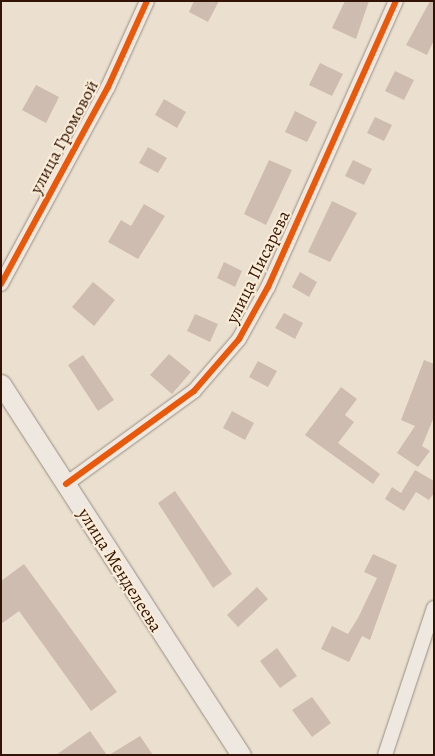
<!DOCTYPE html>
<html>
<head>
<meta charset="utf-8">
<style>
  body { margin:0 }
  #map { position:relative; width:435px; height:756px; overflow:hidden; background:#ebe0cf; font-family:Alegreya,serif }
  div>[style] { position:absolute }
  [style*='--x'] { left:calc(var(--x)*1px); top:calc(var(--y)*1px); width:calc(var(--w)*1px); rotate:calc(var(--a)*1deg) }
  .building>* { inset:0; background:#cebcb0 }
  .roads { filter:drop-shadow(0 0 1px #988e83) drop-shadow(0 0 1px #988e83) }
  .street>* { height:14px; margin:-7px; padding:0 7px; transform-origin:7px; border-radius:7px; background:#eee8e0 }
  .secondary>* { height:19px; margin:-9.5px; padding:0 9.5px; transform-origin:9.5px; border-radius:9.5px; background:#eee8e0 }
  .cycleway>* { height:6px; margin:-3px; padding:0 3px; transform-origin:3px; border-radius:3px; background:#e8590c }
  span { translate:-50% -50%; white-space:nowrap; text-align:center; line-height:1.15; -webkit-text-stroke:4px #faedd8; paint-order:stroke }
  .street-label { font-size:18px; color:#331305 }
  .frame { position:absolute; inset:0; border:2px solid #331305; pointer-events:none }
</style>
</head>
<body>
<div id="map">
  <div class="building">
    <i style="clip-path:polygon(194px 1px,219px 1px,208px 22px,189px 12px)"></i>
    <i style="clip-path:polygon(345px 1px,369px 1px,356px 39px,332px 28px)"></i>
    <i style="clip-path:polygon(430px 1px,434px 1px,434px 40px,427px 55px,406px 45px)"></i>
    <i style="clip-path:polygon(320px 63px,343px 74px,332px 96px,309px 85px)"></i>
    <i style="clip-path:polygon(395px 71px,414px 80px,404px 100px,385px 91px)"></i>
    <i style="clip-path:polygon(36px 85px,59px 97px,46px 123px,22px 110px)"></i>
    <i style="clip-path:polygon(164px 99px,186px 112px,177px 128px,155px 115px)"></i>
    <i style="clip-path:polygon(295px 111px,317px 122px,307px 142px,285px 132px)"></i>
    <i style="clip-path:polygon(375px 117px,392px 125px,384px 141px,367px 133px)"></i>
    <i style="clip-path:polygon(148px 147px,167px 158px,158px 173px,139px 163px)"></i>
    <i style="clip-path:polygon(269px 160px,292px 170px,266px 225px,244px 214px)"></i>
    <i style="clip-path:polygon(353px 160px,372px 169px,364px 185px,345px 176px)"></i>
    <i style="clip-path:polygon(332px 201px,357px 213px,330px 262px,308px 252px)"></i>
    <i style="clip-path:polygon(144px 204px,165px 216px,138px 259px,108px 242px,121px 220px,131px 226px)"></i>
    <i style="clip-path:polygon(224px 262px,242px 271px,235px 287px,217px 278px)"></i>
    <i style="clip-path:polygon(300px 272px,317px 282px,309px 297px,292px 287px)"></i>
    <i style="clip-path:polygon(93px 282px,115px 300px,94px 326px,72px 307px)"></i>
    <i style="clip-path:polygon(284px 313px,303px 323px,295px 339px,275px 328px)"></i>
    <i style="clip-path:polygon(195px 314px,218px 324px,210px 342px,187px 331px)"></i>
    <i style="clip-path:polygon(169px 354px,191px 372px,172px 394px,150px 375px)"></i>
    <i style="clip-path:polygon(83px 355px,114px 400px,98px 411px,68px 365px)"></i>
    <i style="clip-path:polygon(424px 360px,434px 364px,434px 417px,422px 446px,430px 451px,418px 467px,397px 453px,415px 426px,401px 420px)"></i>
    <i style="clip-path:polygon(258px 361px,277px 371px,268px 387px,249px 377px)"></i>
    <i style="clip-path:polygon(341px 387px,357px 399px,345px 415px,354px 422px,338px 443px,380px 474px,373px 484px,305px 435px)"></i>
    <i style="clip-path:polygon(232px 411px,254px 423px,245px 440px,223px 428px)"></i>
    <i style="clip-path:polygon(415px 470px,434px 481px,434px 493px,429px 500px,416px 492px,404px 511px,385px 499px,392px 487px,401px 493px)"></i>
    <i style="clip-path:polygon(175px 491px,232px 574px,213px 588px,158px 503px)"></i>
    <i style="clip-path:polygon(373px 554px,397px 565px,370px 640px,362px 636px,349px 662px,321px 649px,332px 626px,348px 634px,358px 618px,377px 578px,364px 572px)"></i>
    <i style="clip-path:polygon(24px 564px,117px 692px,91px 711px,19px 611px,1px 624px,1px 581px)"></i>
    <i style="clip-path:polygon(257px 587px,268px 599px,238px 627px,227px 615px)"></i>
    <i style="clip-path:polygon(277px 648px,297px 676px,280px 688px,260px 661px)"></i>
    <i style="clip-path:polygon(312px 697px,331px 723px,312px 737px,292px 710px)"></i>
    <i style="clip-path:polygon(90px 731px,107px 755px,56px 755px)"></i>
    <i style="clip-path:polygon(140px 736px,153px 755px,109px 755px)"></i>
  </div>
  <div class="roads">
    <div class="street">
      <i style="--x:1;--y:284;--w:224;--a:-61.5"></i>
      <i style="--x:108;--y:87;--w:94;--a:-65.6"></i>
      <i style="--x:66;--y:484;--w:158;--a:-36"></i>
      <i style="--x:194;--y:391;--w:69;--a:-49.1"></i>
      <i style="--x:239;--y:339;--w:60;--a:-60.9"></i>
      <i style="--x:268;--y:287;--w:313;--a:-65.9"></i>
      <i style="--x:385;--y:755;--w:155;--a:-71.6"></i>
    </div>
    <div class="secondary">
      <i style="--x:1;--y:384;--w:442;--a:57.1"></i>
    </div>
  </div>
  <div class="cycleway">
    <i style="--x:1;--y:284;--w:224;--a:-61.5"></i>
    <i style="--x:108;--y:87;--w:94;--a:-65.6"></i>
    <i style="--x:66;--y:484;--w:158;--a:-36"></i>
    <i style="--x:194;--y:391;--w:69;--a:-49.1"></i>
    <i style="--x:239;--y:339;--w:60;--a:-60.9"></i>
    <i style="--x:268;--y:287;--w:313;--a:-65.9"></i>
  </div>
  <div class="street-label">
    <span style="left:64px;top:137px;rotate:-62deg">улица Громовой</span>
    <span style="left:258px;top:267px;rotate:-64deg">улица Писарева</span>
    <span style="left:120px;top:570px;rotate:58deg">улица Менделеева</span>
  </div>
  <div class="frame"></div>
</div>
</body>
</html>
